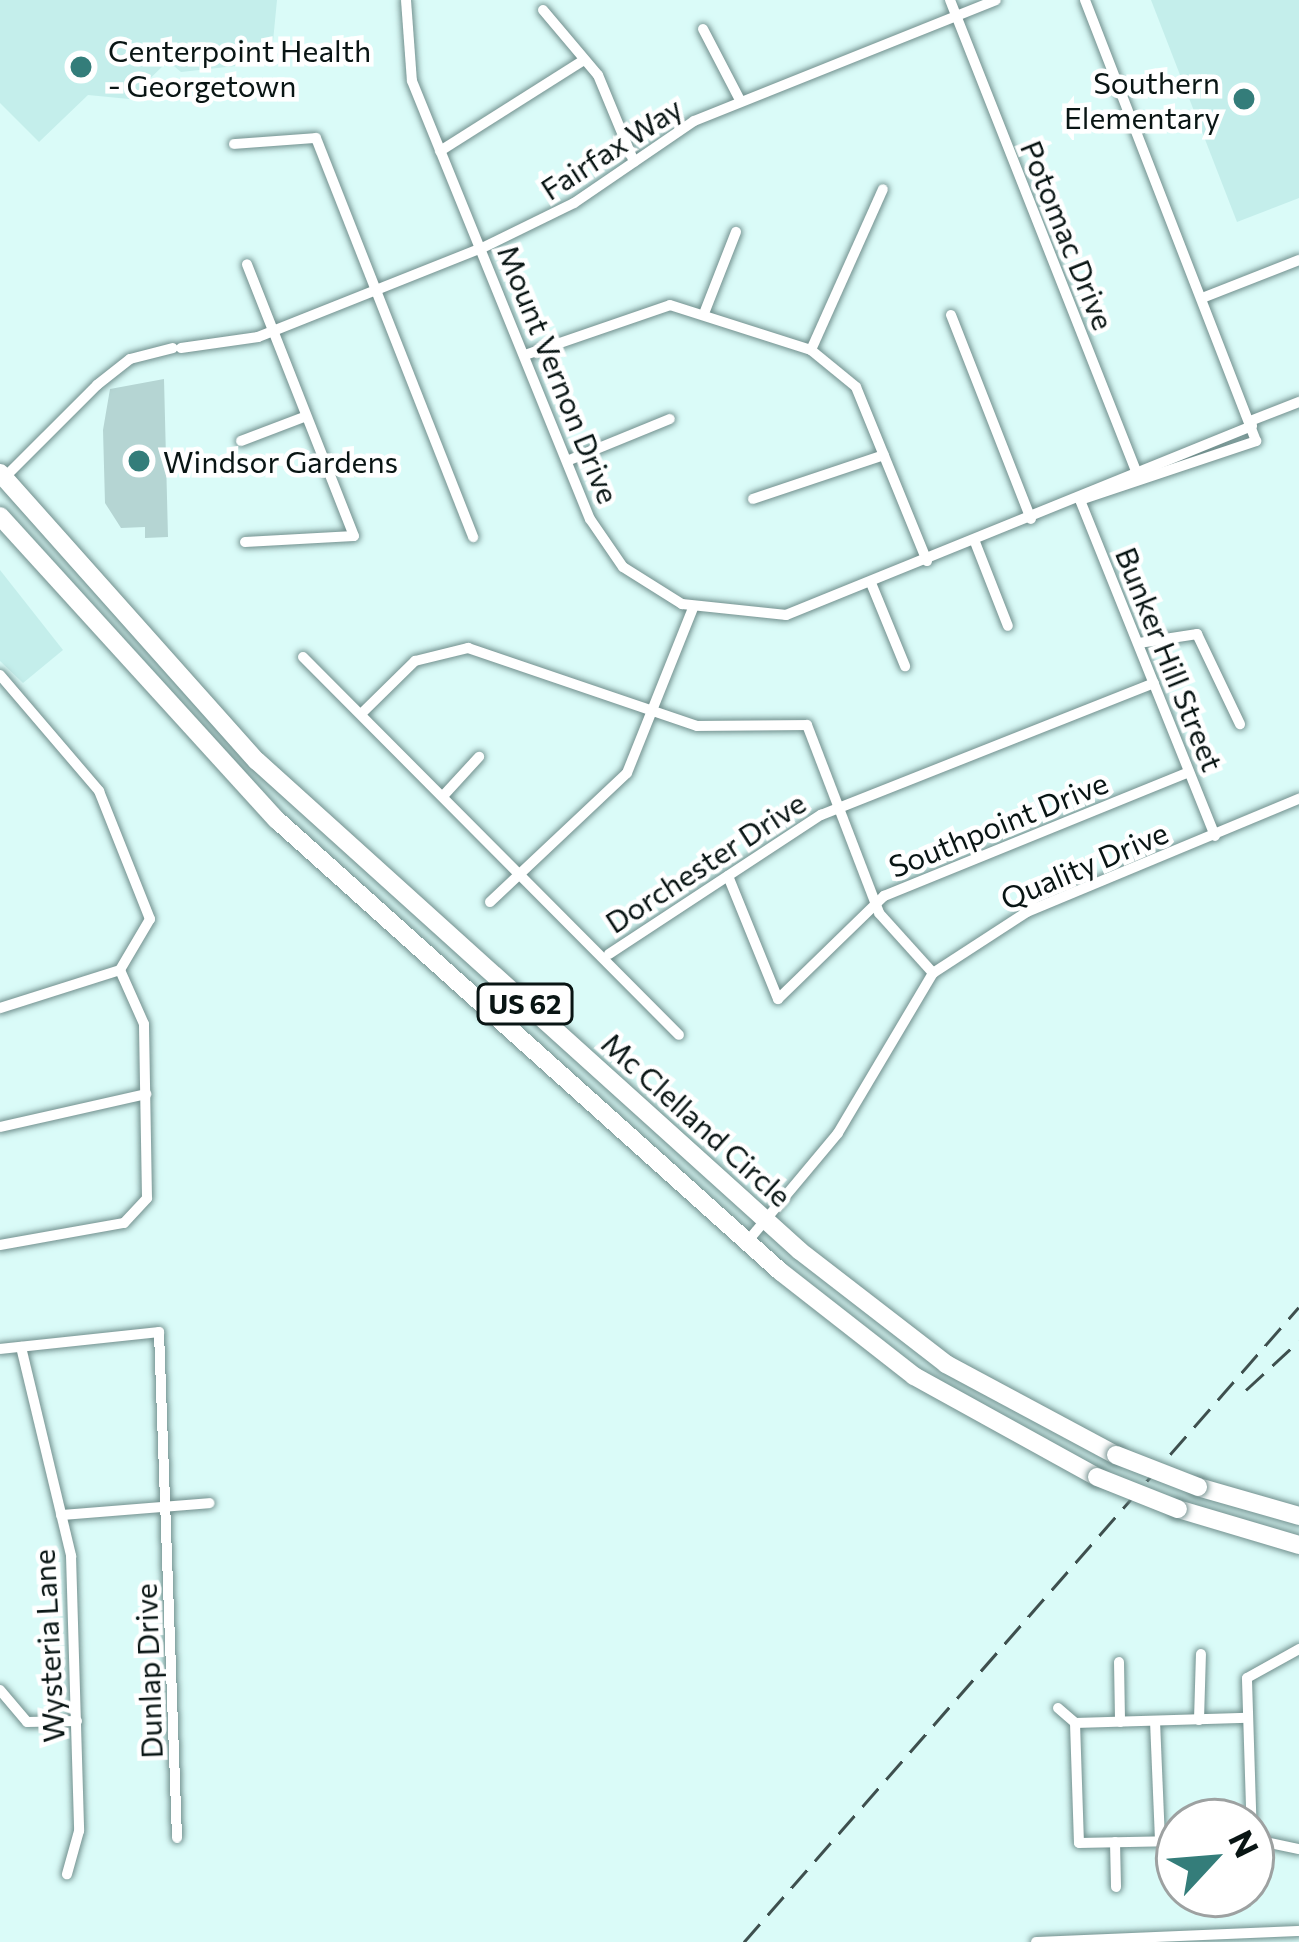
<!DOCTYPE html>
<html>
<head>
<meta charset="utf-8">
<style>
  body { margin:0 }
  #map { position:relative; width:1299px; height:1942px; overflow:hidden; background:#dafbf8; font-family:Commissioner,sans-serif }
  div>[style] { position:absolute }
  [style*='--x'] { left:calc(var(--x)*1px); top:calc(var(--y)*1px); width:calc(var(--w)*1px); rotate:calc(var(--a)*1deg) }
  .built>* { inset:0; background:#c4eeeb }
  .building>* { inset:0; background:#b5d5d3 }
  .roads { filter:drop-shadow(0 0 3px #718f8d) drop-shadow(0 0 3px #718f8d) }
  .minor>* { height:10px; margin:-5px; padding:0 5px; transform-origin:5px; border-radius:5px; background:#fff }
  .trunk>* { height:18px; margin:-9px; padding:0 9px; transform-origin:9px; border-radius:9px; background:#fff }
  .rail>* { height:3px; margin-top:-1.5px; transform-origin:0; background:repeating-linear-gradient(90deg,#3e4f4e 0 24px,transparent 0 36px) }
  .bridges { filter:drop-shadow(0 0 3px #718f8d) drop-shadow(0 0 3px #718f8d) }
  .trunk-bridge>* { height:18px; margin:-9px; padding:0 9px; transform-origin:9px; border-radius:9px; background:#fff }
  .dots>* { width:33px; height:33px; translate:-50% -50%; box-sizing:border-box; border:6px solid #fff; border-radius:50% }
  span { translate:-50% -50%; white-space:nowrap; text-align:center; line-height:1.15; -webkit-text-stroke:9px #fff; paint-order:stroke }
  .shield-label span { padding:3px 9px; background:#fff; border:3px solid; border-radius:9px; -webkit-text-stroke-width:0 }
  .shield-label { font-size:27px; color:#091514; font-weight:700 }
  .poi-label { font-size:30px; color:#091514 }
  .left { translate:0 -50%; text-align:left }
  .right { translate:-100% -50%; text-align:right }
  .street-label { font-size:30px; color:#091514 }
  .north { position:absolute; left:1155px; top:1798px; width:120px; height:120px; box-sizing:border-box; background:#fff; border:3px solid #9da1a1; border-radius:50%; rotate:64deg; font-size:33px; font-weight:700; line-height:48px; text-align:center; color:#091514 }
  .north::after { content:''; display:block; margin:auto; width:42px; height:54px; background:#347d7a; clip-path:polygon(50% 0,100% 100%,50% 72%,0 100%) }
</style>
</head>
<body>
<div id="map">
  <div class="built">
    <i style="clip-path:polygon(0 0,277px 0,271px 62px,181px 72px,168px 61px,129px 99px,88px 95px,39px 142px,0 103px)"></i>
    <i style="clip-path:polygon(1151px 0,1299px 0,1299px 198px,1237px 222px)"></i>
    <i style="clip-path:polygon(0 570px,63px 650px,23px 683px,0 661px)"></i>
  </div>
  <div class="building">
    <i style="clip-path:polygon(164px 379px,168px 537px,145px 538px,145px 527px,121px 528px,105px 503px,103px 430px,110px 389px)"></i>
  </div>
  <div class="roads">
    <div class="minor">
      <i style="--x:406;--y:0;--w:81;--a:85.8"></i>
      <i style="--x:412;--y:81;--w:473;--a:67.9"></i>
      <i style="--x:590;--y:519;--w:58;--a:55.5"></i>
      <i style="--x:623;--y:567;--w:70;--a:32.1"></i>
      <i style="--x:682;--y:604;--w:105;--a:6"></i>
      <i style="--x:786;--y:615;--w:503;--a:-22.08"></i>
      <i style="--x:950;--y:0;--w:506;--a:68.45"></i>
      <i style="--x:543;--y:10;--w:85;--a:49.8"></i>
      <i style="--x:598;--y:75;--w:94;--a:67.5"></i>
      <i style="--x:703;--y:29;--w:80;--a:62.5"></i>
      <i style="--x:234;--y:144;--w:82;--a:-4.2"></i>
      <i style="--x:316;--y:138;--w:429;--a:68.5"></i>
      <i style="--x:440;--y:151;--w:170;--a:-32.3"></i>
      <i style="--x:1202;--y:298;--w:104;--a:-21.4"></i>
      <i style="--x:705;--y:311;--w:85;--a:-68.6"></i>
      <i style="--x:951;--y:315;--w:219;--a:68.6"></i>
      <i style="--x:181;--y:348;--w:78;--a:-8.1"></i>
      <i style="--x:258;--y:337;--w:241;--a:-21.7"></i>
      <i style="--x:482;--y:248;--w:102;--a:-26.1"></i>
      <i style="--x:574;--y:203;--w:145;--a:-34.3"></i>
      <i style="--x:694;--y:121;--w:325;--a:-21.8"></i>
      <i style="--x:811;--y:350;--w:176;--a:-65.9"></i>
      <i style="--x:525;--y:355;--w:153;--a:-19"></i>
      <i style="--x:670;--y:305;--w:148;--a:17.7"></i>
      <i style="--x:811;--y:350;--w:58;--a:39.4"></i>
      <i style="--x:856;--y:387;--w:188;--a:67.8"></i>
      <i style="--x:1250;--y:421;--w:53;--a:-21.2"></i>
      <i style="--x:241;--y:441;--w:67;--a:-20.9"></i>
      <i style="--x:567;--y:461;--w:111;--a:-22.2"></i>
      <i style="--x:4;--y:478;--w:132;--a:-45"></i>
      <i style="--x:97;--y:385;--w:42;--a:-38.2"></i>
      <i style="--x:130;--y:359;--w:44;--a:-14.3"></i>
      <i style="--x:753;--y:499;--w:138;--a:-18.6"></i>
      <i style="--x:1080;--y:500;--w:186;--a:-18.5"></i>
      <i style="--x:1256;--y:441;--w:473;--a:-111.2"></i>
      <i style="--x:1080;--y:500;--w:362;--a:68.1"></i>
      <i style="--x:245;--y:542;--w:109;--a:-3.2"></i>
      <i style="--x:354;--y:536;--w:292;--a:-111.5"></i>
      <i style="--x:975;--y:542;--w:90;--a:68.6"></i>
      <i style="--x:871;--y:583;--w:90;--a:67.7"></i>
      <i style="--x:1139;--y:643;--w:59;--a:-8.8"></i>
      <i style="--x:1197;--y:634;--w:100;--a:64.5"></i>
      <i style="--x:303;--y:657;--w:533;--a:45.15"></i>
      <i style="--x:0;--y:675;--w:153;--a:49.5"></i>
      <i style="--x:99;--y:791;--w:138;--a:68.3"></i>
      <i style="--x:150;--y:919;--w:59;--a:120.5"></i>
      <i style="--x:120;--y:970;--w:126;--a:162.4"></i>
      <i style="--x:361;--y:714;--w:76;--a:-44.5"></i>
      <i style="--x:415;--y:661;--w:55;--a:-13.8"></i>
      <i style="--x:468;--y:648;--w:242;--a:18.8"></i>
      <i style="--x:697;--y:726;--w:110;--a:-0.5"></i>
      <i style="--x:807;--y:725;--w:201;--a:69"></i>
      <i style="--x:879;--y:913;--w:81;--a:48"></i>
      <i style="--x:444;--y:795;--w:52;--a:-47.4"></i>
      <i style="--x:728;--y:876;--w:133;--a:67.9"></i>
      <i style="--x:778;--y:999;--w:148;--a:-44.2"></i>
      <i style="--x:884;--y:896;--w:329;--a:-22.1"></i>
      <i style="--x:490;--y:902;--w:188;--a:-43.3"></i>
      <i style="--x:627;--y:773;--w:178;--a:-68.2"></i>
      <i style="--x:609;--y:954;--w:254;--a:-33.3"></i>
      <i style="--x:821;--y:815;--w:358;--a:-21.6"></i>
      <i style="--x:0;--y:1127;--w:150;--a:-12.7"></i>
      <i style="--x:747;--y:1242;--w:142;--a:-50.1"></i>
      <i style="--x:838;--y:1133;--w:186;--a:-59.3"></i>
      <i style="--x:933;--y:973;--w:112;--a:-33"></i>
      <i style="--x:1027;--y:912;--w:295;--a:-22.6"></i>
      <i style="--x:0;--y:1245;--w:126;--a:-10.1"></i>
      <i style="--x:124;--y:1223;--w:34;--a:-47"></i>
      <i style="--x:147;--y:1198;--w:174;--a:-91"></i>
      <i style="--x:144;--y:1024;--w:59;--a:-114"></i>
      <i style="--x:21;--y:1347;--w:215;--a:76.5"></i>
      <i style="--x:71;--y:1556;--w:275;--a:88.3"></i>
      <i style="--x:79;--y:1831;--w:45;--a:105.6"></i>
      <i style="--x:0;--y:1349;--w:160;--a:-6.1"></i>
      <i style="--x:159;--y:1332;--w:506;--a:87.96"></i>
      <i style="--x:61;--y:1515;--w:149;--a:-4.6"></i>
      <i style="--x:1119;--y:1662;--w:60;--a:89"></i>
      <i style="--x:0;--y:1690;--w:42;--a:49.8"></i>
      <i style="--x:27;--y:1722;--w:50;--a:-1.1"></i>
      <i style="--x:1058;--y:1708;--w:23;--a:41"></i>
      <i style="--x:1075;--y:1723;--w:173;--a:-1.7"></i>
      <i style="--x:1199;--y:1720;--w:66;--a:-88.3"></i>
      <i style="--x:1155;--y:1721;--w:120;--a:87.6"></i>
      <i style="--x:1075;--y:1723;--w:120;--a:88.1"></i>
      <i style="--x:1079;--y:1843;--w:100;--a:-1.1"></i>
      <i style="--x:1251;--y:1839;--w:49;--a:11.8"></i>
      <i style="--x:1252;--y:1839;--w:161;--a:-91.8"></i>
      <i style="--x:1247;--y:1678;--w:60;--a:-29.1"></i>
      <i style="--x:1115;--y:1842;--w:45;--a:88.7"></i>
      <i style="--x:1036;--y:1942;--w:263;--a:-2.4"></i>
    </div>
    <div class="trunk">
      <i style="--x:0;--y:473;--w:386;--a:48.3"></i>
      <i style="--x:257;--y:761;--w:731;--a:42.06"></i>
      <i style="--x:800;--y:1251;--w:185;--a:37.7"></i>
      <i style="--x:946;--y:1364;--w:193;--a:28.2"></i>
      <i style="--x:0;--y:516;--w:411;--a:47.7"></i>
      <i style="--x:277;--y:820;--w:677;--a:41.89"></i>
      <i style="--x:781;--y:1272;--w:169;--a:38"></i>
      <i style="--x:914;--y:1376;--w:209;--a:28.9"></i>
      <i style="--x:1198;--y:1487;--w:105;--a:16"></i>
      <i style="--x:1178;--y:1509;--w:126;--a:16.6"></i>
    </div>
  </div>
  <div class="rail">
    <i style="--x:1246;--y:1390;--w:72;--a:-42.8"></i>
    <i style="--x:744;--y:1942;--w:843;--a:-48.85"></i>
  </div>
  <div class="bridges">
    <div class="trunk-bridge">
      <i style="--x:1116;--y:1455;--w:88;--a:21.3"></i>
      <i style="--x:1097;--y:1477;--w:87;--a:21.6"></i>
    </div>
  </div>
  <div class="dots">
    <i style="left:81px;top:67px;background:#347d7a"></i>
    <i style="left:1244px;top:99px;background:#347d7a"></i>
    <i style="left:139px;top:461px;background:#347d7a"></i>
  </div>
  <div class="shield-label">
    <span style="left:525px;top:1004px">US 62</span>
  </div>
  <div class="poi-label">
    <span class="left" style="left:108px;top:67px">Centerpoint Health<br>- Georgetown</span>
    <span class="right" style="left:1220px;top:99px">Southern<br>Elementary</span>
    <span class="left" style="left:163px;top:461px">Windsor Gardens</span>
  </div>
  <div class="street-label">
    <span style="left:611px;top:148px;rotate:-33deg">Fairfax Way</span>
    <span style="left:1068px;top:235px;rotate:68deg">Potomac Drive</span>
    <span style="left:559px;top:374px;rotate:68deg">Mount Vernon Drive</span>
    <span style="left:1170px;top:659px;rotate:68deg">Bunker Hill Street</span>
    <span style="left:998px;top:824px;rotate:-22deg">Southpoint Drive</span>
    <span style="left:705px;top:862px;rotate:-33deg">Dorchester Drive</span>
    <span style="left:1084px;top:865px;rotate:-23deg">Quality Drive</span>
    <span style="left:697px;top:1119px;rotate:42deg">Mc Clelland Circle</span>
    <span style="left:48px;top:1646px;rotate:-93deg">Wysteria Lane</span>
    <span style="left:148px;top:1671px;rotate:-92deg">Dunlap Drive</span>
  </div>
  <div class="north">N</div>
</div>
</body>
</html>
